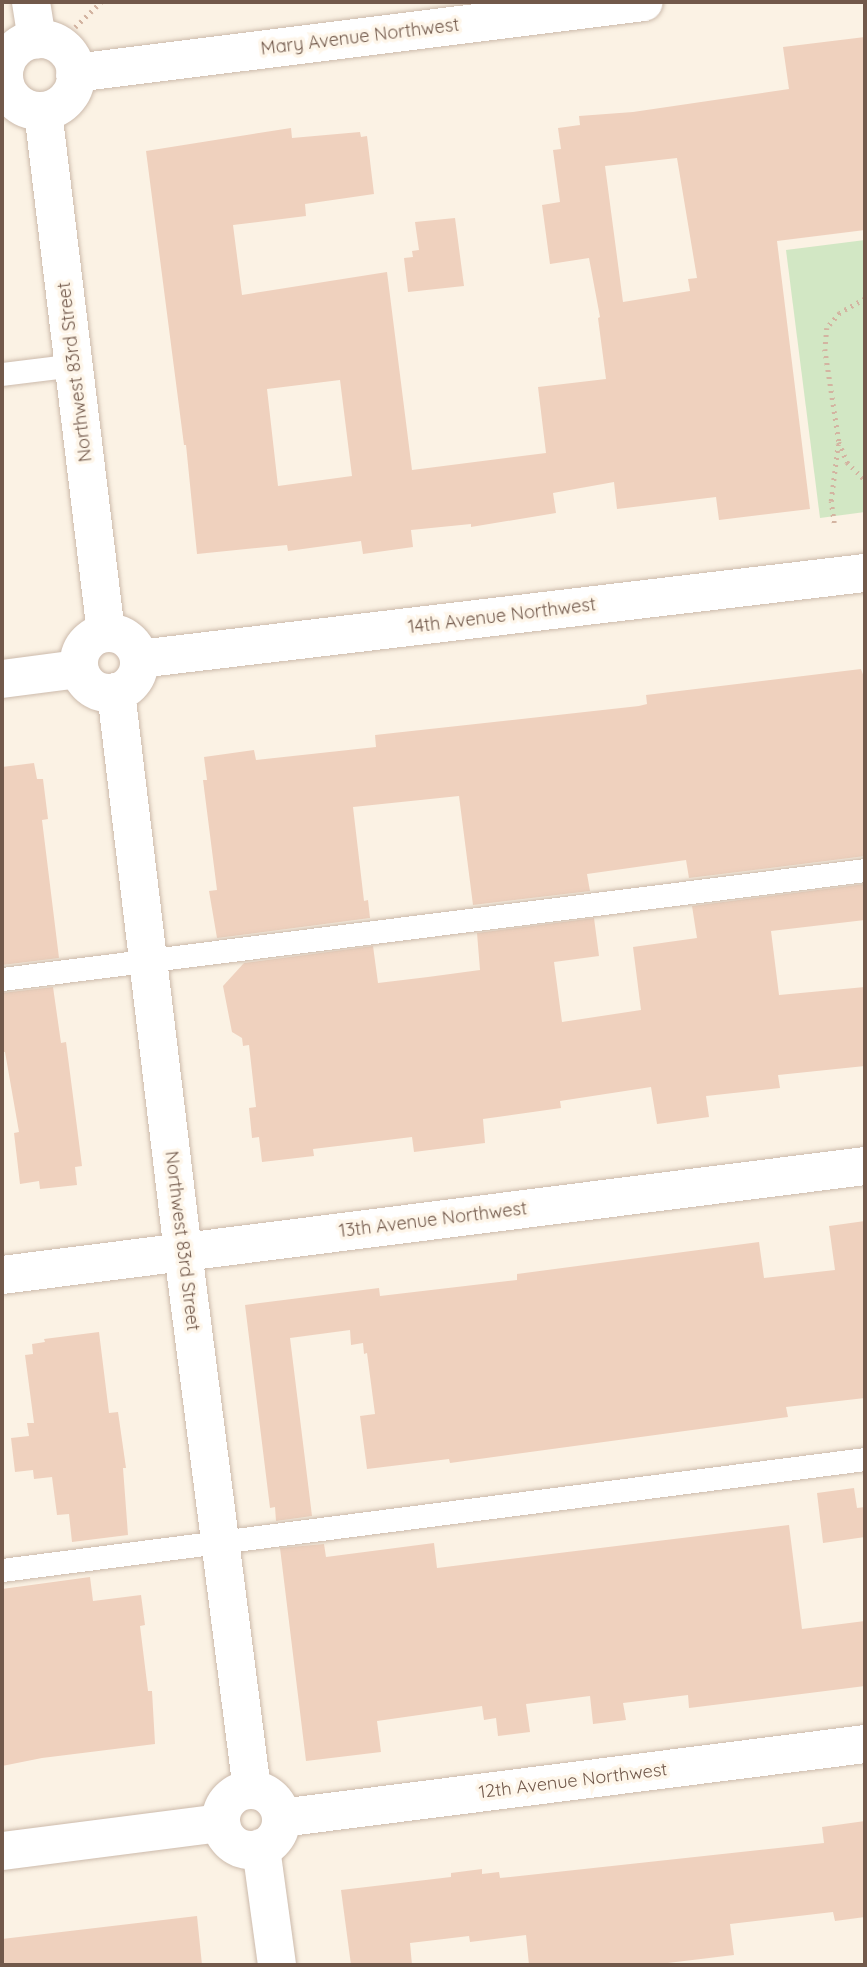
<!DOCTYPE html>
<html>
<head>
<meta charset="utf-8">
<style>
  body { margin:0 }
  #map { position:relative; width:867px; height:1967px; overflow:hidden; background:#fbf2e4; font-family:Quicksand,sans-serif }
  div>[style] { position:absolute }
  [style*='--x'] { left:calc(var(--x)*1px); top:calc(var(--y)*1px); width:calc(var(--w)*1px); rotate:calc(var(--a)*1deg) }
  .green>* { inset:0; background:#d2e7c4 }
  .building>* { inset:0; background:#efd1be }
  .path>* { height:4.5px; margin-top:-2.25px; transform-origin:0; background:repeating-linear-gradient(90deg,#d3b4a1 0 2px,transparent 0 7px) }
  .roads { filter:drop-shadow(0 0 2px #ccbaab) drop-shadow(0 0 2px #ccbaab) }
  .service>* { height:23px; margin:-11.5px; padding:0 11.5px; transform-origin:11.5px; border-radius:11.5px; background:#fff }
  .minor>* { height:38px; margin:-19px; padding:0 19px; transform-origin:19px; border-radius:19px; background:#fff }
  .minor>.ring { margin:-19px; padding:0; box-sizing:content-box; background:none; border:38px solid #fff; border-radius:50% }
  span { translate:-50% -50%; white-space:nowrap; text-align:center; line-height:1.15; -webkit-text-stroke:7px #fef6ea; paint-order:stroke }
  .street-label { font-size:18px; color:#72594b }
  .frame { position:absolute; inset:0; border:4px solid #72594b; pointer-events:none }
</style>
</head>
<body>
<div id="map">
  <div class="green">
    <i style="clip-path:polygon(865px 240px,865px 512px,820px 518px,786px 250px)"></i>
  </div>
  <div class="building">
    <i style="clip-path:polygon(evenodd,865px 37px,865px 230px,777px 241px,810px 509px,719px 520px,716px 497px,617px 509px,614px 482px,553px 493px,556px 513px,471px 527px,471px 524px,411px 530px,413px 547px,363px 554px,361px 541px,288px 551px,287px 545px,197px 554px,186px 445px,184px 445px,146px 151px,291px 128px,292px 138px,360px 132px,361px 137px,367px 136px,374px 194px,305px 204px,306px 216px,233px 225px,242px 295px,387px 272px,412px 470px,546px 453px,538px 387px,606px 379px,598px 318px,600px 317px,589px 258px,550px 264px,542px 205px,560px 202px,553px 150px,561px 149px,558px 128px,580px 125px,579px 116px,633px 112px,789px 89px,783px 47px,865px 37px,677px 158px,697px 278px,688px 279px,690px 291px,623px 302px,605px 166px,677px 158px,865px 37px,340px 380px,352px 476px,278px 486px,267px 389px,340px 380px)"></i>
    <i style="clip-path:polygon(455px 218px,464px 286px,408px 292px,404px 258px,413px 257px,412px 251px,419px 250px,415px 222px)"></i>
    <i style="clip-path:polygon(861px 669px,865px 680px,865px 856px,689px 878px,686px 860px,587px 874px,590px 891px,473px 905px,459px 796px,353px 807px,364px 901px,368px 900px,370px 918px,217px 938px,209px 891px,217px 890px,203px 780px,207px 780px,204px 757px,254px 750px,256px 760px,376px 747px,375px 735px,639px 706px,647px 704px,646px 695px)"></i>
    <i style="clip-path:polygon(34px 763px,37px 779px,43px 779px,48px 819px,42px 820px,59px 958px,2px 965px,2px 767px)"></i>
    <i style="clip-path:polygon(865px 884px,865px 920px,771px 931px,779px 995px,865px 987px,865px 1066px,778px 1075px,780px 1088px,706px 1096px,709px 1117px,657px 1124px,651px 1087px,560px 1101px,561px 1108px,483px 1119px,485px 1143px,414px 1152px,412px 1137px,313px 1149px,314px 1156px,262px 1162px,259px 1137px,252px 1138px,249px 1108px,256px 1107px,249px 1045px,243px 1046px,242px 1038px,232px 1032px,223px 986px,244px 963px,373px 946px,378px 983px,428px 977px,480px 970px,477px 933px,594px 918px,599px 956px,554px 962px,562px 1022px,641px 1010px,633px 947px,697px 938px,692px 906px)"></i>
    <i style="clip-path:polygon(53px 987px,61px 1043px,66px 1042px,82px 1166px,75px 1167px,77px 1185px,40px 1189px,39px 1181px,20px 1184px,14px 1133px,19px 1132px,5px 1052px,2px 1052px,2px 993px)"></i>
    <i style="clip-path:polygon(865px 1221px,865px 1398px,786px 1407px,788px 1417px,450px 1463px,449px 1459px,367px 1469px,360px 1416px,375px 1414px,367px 1353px,364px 1354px,363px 1343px,351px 1345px,350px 1330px,290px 1338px,312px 1516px,276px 1521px,275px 1507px,270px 1508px,245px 1305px,379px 1288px,380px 1296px,517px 1280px,517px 1274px,759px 1242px,764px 1278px,835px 1270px,829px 1226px)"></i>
    <i style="clip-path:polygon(99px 1332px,109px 1413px,118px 1412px,126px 1468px,123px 1468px,128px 1535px,72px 1542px,69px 1514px,57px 1515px,52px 1477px,34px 1479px,33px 1470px,15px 1472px,11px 1438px,29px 1436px,27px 1423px,34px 1423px,25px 1355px,33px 1354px,32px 1344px,45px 1342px,44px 1339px)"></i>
    <i style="clip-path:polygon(854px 1488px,857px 1508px,865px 1507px,865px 1537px,823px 1543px,817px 1493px)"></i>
    <i style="clip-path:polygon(789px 1525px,802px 1629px,865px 1621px,865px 1686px,689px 1708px,688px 1695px,623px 1703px,626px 1720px,593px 1724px,590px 1696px,526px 1704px,530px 1732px,498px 1736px,496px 1718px,484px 1720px,482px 1706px,377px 1721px,381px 1752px,306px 1761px,280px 1548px,324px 1544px,326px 1557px,434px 1543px,437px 1568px)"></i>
    <i style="clip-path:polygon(90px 1577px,93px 1601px,141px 1595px,145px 1625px,140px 1626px,148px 1691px,152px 1691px,155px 1744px,42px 1758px,2px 1766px,2px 1589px)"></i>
    <i style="clip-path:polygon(865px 1821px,865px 1917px,835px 1921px,833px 1912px,730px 1924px,734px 1955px,651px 1965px,529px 1965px,526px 1935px,470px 1942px,469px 1936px,410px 1943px,412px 1965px,351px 1965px,341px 1890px,451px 1877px,451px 1873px,482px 1869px,482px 1874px,499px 1872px,500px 1878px,824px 1843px,822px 1827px)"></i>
    <i style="clip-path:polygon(197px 1916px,202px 1965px,2px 1965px,2px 1939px)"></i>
  </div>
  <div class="path">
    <i style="--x:75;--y:27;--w:36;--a:-44"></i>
    <i style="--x:865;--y:299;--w:29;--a:151"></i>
    <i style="--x:840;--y:313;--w:20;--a:131"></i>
    <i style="--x:827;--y:328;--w:21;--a:95"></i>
    <i style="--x:825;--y:349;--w:94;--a:81.4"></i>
    <i style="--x:839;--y:442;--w:22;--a:68"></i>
    <i style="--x:847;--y:462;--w:25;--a:45"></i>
    <i style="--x:834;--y:523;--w:22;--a:-98"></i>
    <i style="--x:831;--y:501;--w:57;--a:-83"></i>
  </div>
  <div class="roads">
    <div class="service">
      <i style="--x:2;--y:374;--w:73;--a:-7.1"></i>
      <i style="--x:2;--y:979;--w:870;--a:-7.2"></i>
      <i style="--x:2;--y:1570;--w:870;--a:-7.33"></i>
    </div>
    <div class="minor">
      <i style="--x:31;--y:2;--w:38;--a:81"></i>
      <i class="ring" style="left:4px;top:39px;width:34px;height:34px"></i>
      <i style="--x:75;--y:73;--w:573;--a:-7.11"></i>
      <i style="--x:43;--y:111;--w:526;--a:83.12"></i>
      <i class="ring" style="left:79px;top:633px;width:22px;height:22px"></i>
      <i style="--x:139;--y:659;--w:731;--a:-6.76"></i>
      <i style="--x:2;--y:679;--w:78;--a:-7.4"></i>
      <i style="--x:116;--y:692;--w:564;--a:83.18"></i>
      <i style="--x:183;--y:1252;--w:542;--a:82.69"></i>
      <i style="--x:2;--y:1275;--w:870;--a:-7.2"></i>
      <i class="ring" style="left:221px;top:1790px;width:22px;height:22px"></i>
      <i style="--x:281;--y:1818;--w:589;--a:-7.22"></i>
      <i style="--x:261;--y:1848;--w:118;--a:82.2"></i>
      <i style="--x:2;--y:1851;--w:221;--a:-7.3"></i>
    </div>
  </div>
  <div class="street-label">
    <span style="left:360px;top:37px;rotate:-7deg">Mary Avenue Northwest</span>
    <span style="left:75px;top:372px;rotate:-97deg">Northwest 83rd Street</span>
    <span style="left:502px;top:616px;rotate:-7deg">14th Avenue Northwest</span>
    <span style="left:433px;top:1220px;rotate:-7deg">13th Avenue Northwest</span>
    <span style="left:182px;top:1241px;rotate:83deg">Northwest 83rd Street</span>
    <span style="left:573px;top:1781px;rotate:-7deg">12th Avenue Northwest</span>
  </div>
  <div class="frame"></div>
</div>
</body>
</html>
